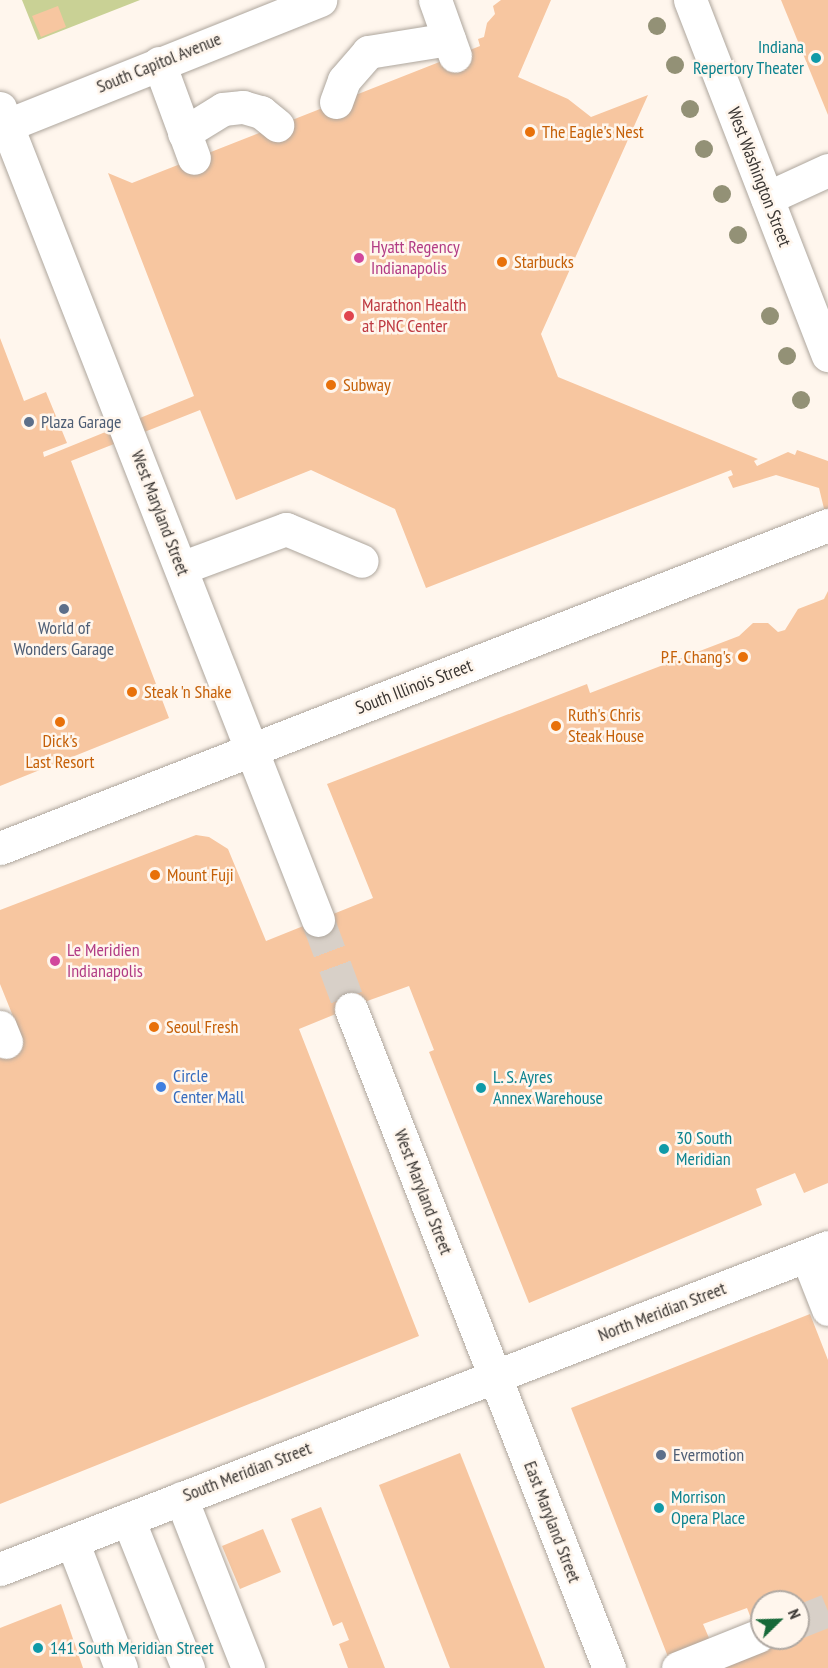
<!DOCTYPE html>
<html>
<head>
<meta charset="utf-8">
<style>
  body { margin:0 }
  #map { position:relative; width:828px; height:1668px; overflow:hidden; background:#fff6ed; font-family:"PT Sans Narrow",sans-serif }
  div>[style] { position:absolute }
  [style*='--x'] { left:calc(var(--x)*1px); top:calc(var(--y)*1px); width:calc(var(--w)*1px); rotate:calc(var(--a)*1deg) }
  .green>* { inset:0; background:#c9d195 }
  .building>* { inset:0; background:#f7c6a0 }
  .minor-tunnel>* { height:33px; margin-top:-16.5px; transform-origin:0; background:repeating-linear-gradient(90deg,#d8d0c8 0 33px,transparent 0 49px) }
  .major-tunnel>* { height:33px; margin-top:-16.5px; transform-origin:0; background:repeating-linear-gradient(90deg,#d8d0c8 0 33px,transparent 0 49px) }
  .roads { filter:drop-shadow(0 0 2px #aea69d) drop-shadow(0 0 2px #aea69d) }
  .minor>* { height:33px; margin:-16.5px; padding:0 16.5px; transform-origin:16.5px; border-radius:16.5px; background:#fff }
  .major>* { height:33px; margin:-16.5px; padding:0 16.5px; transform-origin:16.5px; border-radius:16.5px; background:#fff }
  .trees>* { width:18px; height:18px; margin:-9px; border-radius:50%; background:#939176 }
  .dots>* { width:16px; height:16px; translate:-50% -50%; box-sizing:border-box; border:3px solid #fff6ed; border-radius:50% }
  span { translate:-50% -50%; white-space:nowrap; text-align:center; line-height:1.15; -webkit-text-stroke:5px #fff6ed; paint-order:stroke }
  .culture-label { font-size:18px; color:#0d838f }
  .right { translate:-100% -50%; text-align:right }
  .left { translate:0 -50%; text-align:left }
  .street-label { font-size:18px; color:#3a3633 }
  .food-label { font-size:18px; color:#c56008 }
  .hotel-label { font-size:18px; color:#b23c85 }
  .health-label { font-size:18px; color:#be3a42 }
  .service-label { font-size:18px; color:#4e5e75 }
  .shop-label { font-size:18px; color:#366cbe }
  .north { position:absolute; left:750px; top:1590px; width:60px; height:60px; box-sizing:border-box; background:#fff6ed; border:2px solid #b0a9a3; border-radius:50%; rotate:67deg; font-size:16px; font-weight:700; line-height:24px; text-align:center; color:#3a3633 }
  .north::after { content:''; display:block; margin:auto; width:21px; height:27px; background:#176939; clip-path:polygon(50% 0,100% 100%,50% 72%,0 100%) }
</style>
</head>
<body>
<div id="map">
  <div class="green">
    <i style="clip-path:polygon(22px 0,140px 0,38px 40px)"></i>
  </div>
  <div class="building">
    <i style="clip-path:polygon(501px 0,551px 0,518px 77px,568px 99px,591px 117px,648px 95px,541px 334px,558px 377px,758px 459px,754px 461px,757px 466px,788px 452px,795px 455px,797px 450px,828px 461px,828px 525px,819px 488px,776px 475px,733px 488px,728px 477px,733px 475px,731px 470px,426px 588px,395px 509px,311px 470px,236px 500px,200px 410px,71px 461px,169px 718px,0 786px,0 338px,24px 401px,46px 392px,67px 443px,43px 452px,44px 457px,194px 396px,108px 173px,132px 183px,480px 46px,478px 39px,484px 37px,487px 23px,495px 14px,493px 6px)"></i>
    <i style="clip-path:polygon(781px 0,828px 0,828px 115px)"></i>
    <i style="clip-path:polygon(58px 6px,66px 27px,41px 37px,32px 16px)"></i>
    <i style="clip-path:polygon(828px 591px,828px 1183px,804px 1193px,795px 1173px,756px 1189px,762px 1205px,529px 1303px,429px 1052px,434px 1050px,409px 986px,370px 1000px,299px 1029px,419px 1336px,0 1504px,0 1044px,21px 1036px,0 984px,0 910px,196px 835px,209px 837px,228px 849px,266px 941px,373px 898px,327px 784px,587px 684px,590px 693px,739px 636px,753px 623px,768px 623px,778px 632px,785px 630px,798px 609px,824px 599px)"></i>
    <i style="clip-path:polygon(evenodd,810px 1314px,828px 1360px,828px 1668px,715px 1668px,763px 1649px,747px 1608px,703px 1624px,712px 1645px,670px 1662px,571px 1408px,810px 1314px,762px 1602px,798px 1602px,798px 1638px,762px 1638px,762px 1602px)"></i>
    <i style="clip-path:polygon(460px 1453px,545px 1668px,450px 1668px,379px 1485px)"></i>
    <i style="clip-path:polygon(321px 1507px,385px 1668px,348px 1668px,339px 1644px,349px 1640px,342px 1622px,333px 1626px,291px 1519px)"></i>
    <i style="clip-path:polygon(263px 1529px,281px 1572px,240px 1589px,222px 1546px)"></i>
    <i style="clip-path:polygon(61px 1604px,83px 1668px,0 1668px,0 1628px)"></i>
  </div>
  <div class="minor-tunnel">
    <i style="--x:798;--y:1622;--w:32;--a:-22"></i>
  </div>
  <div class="major-tunnel">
    <i style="--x:318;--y:920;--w:95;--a:69.7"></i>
  </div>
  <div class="roads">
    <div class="minor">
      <i style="--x:435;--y:0;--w:59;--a:70.3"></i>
      <i style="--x:159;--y:63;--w:101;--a:69.8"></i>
      <i style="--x:336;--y:102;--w:23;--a:-70"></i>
      <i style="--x:344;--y:80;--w:37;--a:-49"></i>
      <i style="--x:368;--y:52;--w:82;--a:-9.1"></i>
      <i style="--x:184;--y:133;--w:46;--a:-31.6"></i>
      <i style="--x:223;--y:109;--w:20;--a:-6"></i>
      <i style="--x:243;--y:107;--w:19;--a:16"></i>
      <i style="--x:261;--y:112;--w:21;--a:39"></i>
      <i style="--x:767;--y:198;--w:67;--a:-24.7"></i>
      <i style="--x:181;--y:568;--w:112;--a:-20.4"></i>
      <i style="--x:286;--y:529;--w:82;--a:22.8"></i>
      <i style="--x:0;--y:1027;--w:16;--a:68"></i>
      <i style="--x:807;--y:1256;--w:57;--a:68.4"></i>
      <i style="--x:181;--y:1498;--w:183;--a:68.5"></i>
      <i style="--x:128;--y:1519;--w:161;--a:68.1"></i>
      <i style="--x:72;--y:1541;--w:136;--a:68.9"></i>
      <i style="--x:678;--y:1668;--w:86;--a:-21.8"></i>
    </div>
    <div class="major">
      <i style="--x:690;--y:0;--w:381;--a:68.8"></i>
      <i style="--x:0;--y:108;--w:872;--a:68.61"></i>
      <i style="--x:0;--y:128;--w:345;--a:-21.8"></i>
      <i style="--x:0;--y:848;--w:889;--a:-21.31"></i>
      <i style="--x:351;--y:1009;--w:708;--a:68.62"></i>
      <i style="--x:0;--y:1569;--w:888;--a:-21.25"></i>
    </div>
  </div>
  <div class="trees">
    <i style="left:657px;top:26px"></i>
    <i style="left:675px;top:65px"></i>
    <i style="left:690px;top:109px"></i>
    <i style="left:704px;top:149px"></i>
    <i style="left:722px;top:194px"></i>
    <i style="left:738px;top:235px"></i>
    <i style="left:770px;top:316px"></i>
    <i style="left:787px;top:356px"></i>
    <i style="left:801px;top:400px"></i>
  </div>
  <div class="dots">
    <i style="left:816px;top:58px;background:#0f9aa8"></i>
    <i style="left:530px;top:132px;background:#e8710a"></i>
    <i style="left:359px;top:258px;background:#d1479c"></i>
    <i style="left:502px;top:262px;background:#e8710a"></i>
    <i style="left:349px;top:316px;background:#e0444e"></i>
    <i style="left:331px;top:385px;background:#e8710a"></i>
    <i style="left:29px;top:422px;background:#5c6f8a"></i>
    <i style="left:64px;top:609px;background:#5c6f8a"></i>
    <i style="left:743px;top:657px;background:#e8710a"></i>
    <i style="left:132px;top:692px;background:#e8710a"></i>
    <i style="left:60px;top:722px;background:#e8710a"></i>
    <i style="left:556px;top:726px;background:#e8710a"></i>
    <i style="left:155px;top:875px;background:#e8710a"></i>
    <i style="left:55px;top:961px;background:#d1479c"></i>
    <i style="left:154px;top:1027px;background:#e8710a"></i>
    <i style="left:161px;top:1087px;background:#3f7fe0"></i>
    <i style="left:481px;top:1088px;background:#0f9aa8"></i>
    <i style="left:664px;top:1149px;background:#0f9aa8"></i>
    <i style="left:661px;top:1455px;background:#5c6f8a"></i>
    <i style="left:659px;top:1508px;background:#0f9aa8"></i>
    <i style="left:38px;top:1648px;background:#0f9aa8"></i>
  </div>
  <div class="culture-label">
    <span class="right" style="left:804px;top:58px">Indiana<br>Repertory Theater</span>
    <span class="left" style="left:493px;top:1088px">L. S. Ayres<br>Annex Warehouse</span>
    <span class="left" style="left:676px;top:1149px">30 South<br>Meridian</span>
    <span class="left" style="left:671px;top:1508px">Morrison<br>Opera Place</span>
    <span class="left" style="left:50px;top:1648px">141 South Meridian Street</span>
  </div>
  <div class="street-label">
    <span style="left:159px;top:63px;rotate:-22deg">South Capitol Avenue</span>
    <span style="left:759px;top:177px;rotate:69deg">West Washington Street</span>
    <span style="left:160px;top:513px;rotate:69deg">West Maryland Street</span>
    <span style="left:414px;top:687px;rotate:-21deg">South Illinois Street</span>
    <span style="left:423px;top:1192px;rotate:69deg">West Maryland Street</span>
    <span style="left:662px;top:1312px;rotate:-21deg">North Meridian Street</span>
    <span style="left:247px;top:1472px;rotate:-21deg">South Meridian Street</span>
    <span style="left:552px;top:1522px;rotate:69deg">East Maryland Street</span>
  </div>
  <div class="food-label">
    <span class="left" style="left:542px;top:132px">The Eagle's Nest</span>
    <span class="left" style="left:514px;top:262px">Starbucks</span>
    <span class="left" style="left:343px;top:385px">Subway</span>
    <span class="right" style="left:731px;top:657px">P.F. Chang's</span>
    <span class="left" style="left:144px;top:692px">Steak 'n Shake</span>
    <span class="left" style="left:568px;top:726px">Ruth's Chris<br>Steak House</span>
    <span style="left:60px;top:752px">Dick's<br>Last Resort</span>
    <span class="left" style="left:167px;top:875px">Mount Fuji</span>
    <span class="left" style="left:166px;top:1027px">Seoul Fresh</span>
  </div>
  <div class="hotel-label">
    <span class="left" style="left:371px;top:258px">Hyatt Regency<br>Indianapolis</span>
    <span class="left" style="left:67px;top:961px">Le Meridien<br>Indianapolis</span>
  </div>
  <div class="health-label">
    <span class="left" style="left:362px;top:316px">Marathon Health<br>at PNC Center</span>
  </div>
  <div class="service-label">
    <span class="left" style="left:41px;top:422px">Plaza Garage</span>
    <span style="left:64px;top:639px">World of<br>Wonders Garage</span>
    <span class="left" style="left:673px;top:1455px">Evermotion</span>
  </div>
  <div class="shop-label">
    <span class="left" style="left:173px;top:1087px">Circle<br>Center Mall</span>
  </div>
  <div class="north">N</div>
</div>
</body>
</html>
